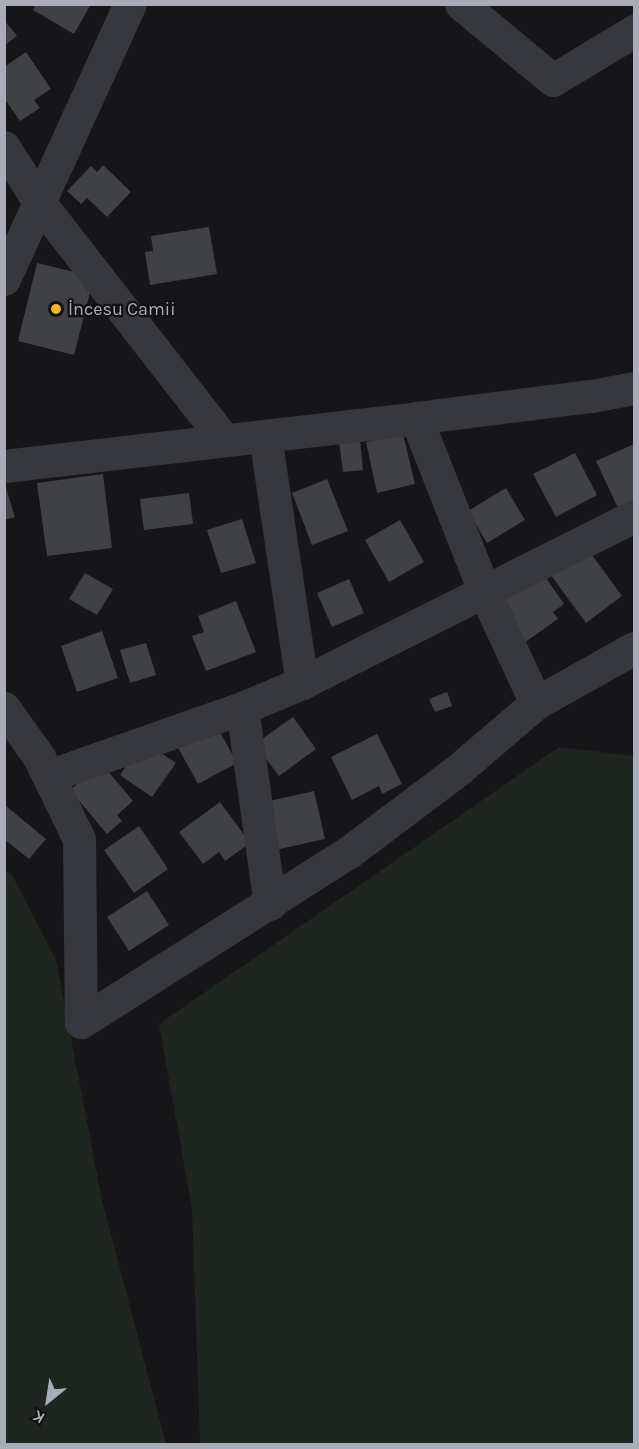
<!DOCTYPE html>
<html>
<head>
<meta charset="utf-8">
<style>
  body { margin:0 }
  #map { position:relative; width:639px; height:1449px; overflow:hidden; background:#161618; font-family:Karla,sans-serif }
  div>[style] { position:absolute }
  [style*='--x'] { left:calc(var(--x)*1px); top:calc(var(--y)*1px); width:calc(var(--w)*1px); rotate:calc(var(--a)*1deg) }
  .green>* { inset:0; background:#1e261f }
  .building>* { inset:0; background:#404145 }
  .minor>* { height:33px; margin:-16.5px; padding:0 16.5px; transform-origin:16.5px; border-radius:16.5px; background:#37383d }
  .dots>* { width:16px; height:16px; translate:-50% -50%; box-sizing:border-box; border:3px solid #111113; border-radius:50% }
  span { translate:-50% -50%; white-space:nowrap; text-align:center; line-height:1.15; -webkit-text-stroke:4.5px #111113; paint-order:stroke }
  .poi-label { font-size:18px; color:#a8adb8 }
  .left { translate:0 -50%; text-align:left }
  .frame { position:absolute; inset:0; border:6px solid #a8adb8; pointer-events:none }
  .north { position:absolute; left:18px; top:1371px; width:60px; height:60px; -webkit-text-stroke:4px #111113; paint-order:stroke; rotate:210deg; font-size:16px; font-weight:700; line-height:24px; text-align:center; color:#a8adb8 }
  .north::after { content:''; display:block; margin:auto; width:21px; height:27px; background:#a8adb8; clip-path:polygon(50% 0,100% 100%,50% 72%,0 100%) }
</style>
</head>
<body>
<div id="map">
  <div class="green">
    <i style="clip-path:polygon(559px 747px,634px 756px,634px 1444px,200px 1444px,192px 1209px,159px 1024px)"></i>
    <i style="clip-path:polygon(4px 871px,11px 873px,56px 960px,102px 1200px,166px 1444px,5px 1444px)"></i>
  </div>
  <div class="building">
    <i style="clip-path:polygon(36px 4px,91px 4px,74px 34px,33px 10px)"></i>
    <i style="clip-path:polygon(4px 20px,17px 36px,4px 46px)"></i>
    <i style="clip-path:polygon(26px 52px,51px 89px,34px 100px,40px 108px,20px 121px,4px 98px,4px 67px)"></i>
    <i style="clip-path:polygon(103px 165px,131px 192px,107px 217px,87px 198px,81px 204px,67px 191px,91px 166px,97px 172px)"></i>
    <i style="clip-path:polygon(209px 227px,217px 274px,150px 285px,145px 252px,153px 251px,151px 236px)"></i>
    <i style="clip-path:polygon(37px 263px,94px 277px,74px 355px,18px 341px)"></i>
    <i style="clip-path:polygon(403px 434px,415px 484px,377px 493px,366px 442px)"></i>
    <i style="clip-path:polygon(360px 440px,363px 470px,343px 472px,339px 441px)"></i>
    <i style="clip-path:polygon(634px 444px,634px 501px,618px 508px,596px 461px)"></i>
    <i style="clip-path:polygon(575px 453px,597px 495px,556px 517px,533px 474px)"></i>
    <i style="clip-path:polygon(103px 474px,112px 548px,47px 556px,37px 483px)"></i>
    <i style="clip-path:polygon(327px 479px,348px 531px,312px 545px,292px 493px)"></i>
    <i style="clip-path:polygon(4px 482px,15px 517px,4px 520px)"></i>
    <i style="clip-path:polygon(506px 488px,525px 520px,487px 543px,468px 511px)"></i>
    <i style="clip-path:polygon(189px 493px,193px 524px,144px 530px,140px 499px)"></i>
    <i style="clip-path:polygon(242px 519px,256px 563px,221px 573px,207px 530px)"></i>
    <i style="clip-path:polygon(400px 520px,424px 562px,389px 582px,365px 540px)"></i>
    <i style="clip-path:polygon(586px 547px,622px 596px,586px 623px,550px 574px)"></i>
    <i style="clip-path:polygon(542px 572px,564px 604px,553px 612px,558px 619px,521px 645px,494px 605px)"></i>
    <i style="clip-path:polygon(85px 573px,113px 589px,97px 615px,69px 599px)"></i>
    <i style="clip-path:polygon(349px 579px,364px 613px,332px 627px,317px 593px)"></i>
    <i style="clip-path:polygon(236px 601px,256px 652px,206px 671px,192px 636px,204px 632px,198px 616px)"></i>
    <i style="clip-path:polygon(102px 631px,118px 678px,77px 692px,61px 646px)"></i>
    <i style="clip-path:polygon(146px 643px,156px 675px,130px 683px,120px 650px)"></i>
    <i style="clip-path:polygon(447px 692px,452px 706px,435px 712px,429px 699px)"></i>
    <i style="clip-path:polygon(293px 717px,316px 749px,279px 776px,255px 744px)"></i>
    <i style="clip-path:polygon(215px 723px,237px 763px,198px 784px,176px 744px)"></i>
    <i style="clip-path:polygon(377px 734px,402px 784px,382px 794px,379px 786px,352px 800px,331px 757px)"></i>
    <i style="clip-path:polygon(143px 741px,176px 763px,152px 797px,120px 775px)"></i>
    <i style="clip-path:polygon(102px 764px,133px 801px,117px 815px,122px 821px,107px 834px,70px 790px)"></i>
    <i style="clip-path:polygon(314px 791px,325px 839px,275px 850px,265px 802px)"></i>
    <i style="clip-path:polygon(220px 802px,250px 843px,225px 861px,219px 852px,203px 864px,179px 832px)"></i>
    <i style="clip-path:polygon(6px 806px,46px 839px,29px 859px,4px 839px)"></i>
    <i style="clip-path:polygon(139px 826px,168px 869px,134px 893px,104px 850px)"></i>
    <i style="clip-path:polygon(147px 891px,169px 925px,129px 951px,107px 917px)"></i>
  </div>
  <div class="minor">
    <i style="--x:461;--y:4;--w:119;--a:39.6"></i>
    <i style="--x:553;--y:80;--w:95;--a:-31.2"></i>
    <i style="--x:4;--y:147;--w:65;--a:57.5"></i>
    <i style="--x:39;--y:202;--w:301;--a:52.1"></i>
    <i style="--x:4;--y:279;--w:302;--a:-65.4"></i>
    <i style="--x:416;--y:418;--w:186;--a:68.5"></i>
    <i style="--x:484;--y:591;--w:123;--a:65.1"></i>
    <i style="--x:265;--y:436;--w:250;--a:81.5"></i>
    <i style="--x:4;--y:466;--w:415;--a:-6.6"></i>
    <i style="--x:416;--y:418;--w:176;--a:-7.2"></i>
    <i style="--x:591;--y:396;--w:44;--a:-10.5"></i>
    <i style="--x:4;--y:708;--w:60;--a:54.5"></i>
    <i style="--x:39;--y:757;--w:91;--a:64"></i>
    <i style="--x:79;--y:839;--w:183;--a:89.4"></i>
    <i style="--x:242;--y:708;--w:198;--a:81.9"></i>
    <i style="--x:48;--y:776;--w:206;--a:-19.3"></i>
    <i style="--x:242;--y:708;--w:65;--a:-22.6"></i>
    <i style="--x:302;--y:683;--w:372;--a:-26.7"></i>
    <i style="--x:81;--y:1022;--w:317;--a:-32.4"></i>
    <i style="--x:349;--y:852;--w:138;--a:-37"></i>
    <i style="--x:459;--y:769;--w:101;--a:-40.6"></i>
    <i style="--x:536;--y:703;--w:112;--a:-29.3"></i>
  </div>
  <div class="dots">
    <i style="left:56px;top:309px;background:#f2b134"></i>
  </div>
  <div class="poi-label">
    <span class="left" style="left:68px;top:309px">İncesu Camii</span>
  </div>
  <div class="frame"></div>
  <div class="north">K</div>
</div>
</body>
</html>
